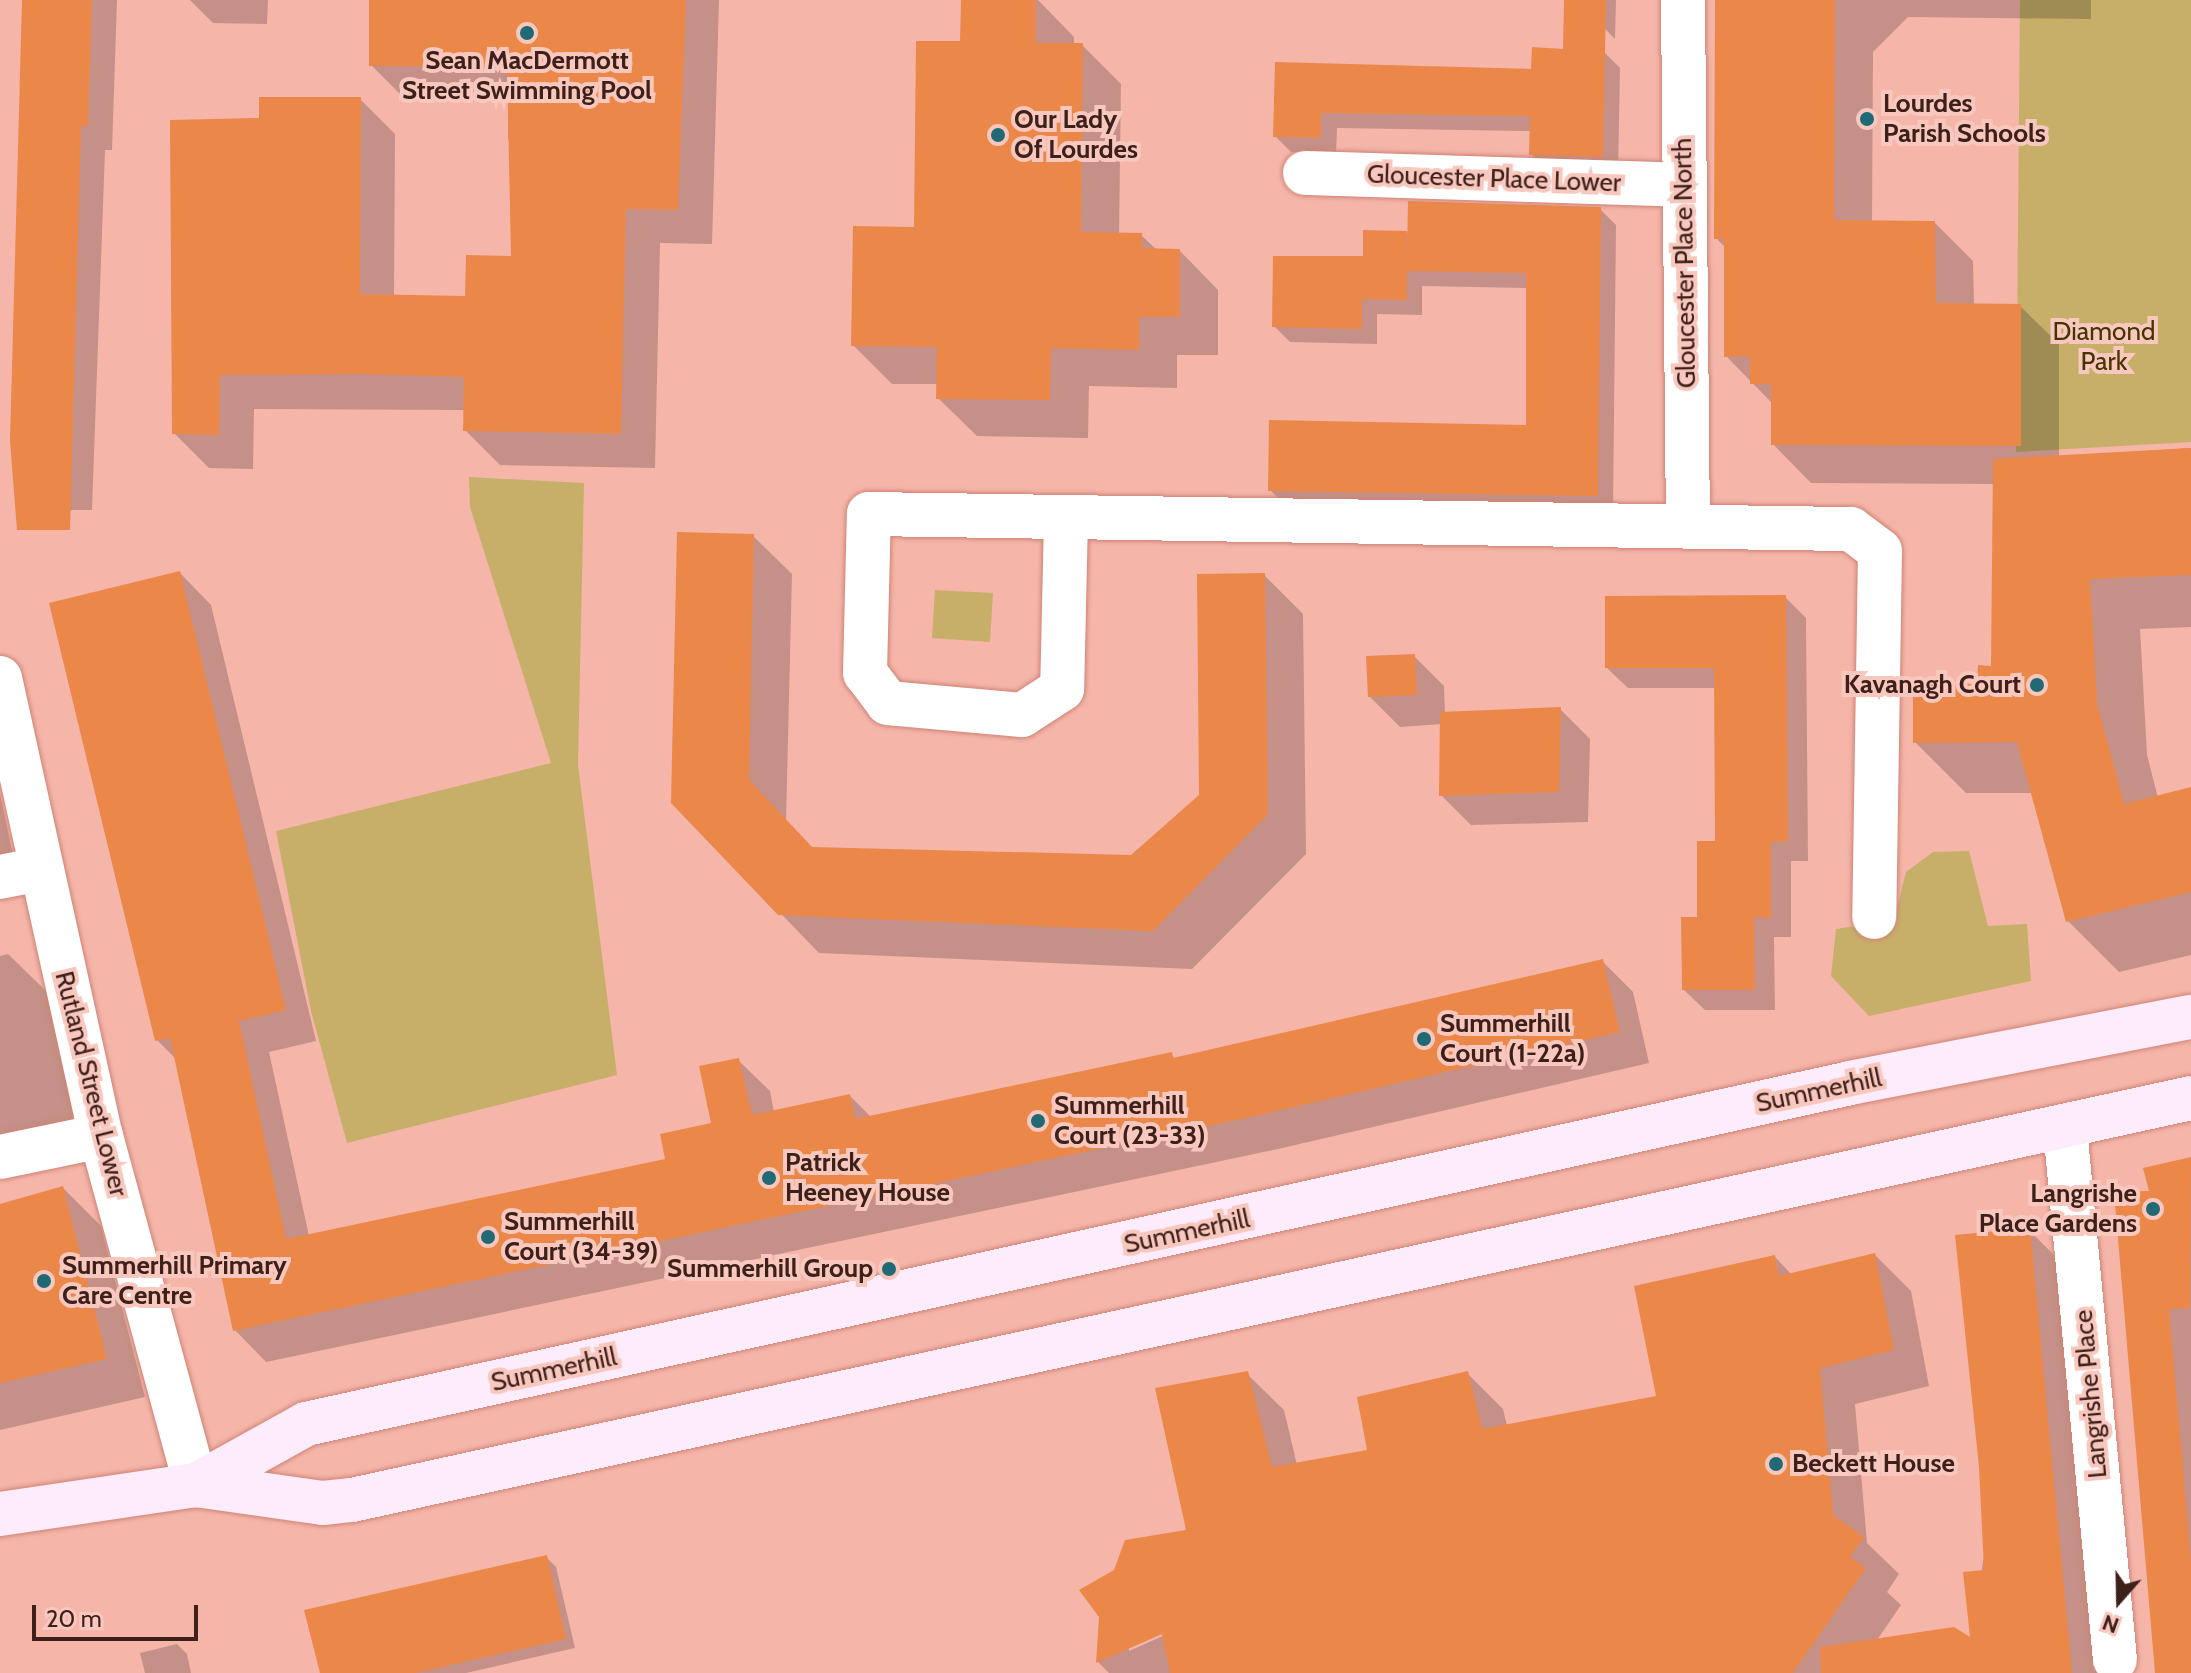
<!DOCTYPE html>
<html>
<head>
<meta charset="utf-8">
<style>
  body { margin:0 }
  #map { position:relative; width:2191px; height:1673px; overflow:hidden; background:#f5b5a9; font-family:Cabin,sans-serif }
  div>[style] { position:absolute }
  [style*='--x'] { left:calc(var(--x)*1px); top:calc(var(--y)*1px); width:calc(var(--w)*1px); rotate:calc(var(--a)*1deg) }
  .green>* { inset:0; background:#c7af69 }
  .shadow>* { inset:0; background:#0003 }
  .building>* { inset:0; background:#eb8849 }
  .roads { filter:drop-shadow(0 0 2px #cf8375) drop-shadow(0 0 2px #cf8375) }
  .street>* { height:44px; margin:-22px; padding:0 22px; transform-origin:22px; border-radius:22px; background:#fff }
  .secondary>* { height:44px; margin:-22px; padding:0 22px; transform-origin:22px; border-radius:22px; background:#fdecfb }
  .dots>* { width:22px; height:22px; translate:-50% -50%; box-sizing:border-box; border:4px solid #f8c7bd; border-radius:50% }
  span { translate:-50% -50%; white-space:nowrap; text-align:center; line-height:1.15; -webkit-text-stroke:8px #f8c7bd; paint-order:stroke }
  .poi-label { font-size:26px; color:#3e201b; font-weight:700 }
  .left { translate:0 -50%; text-align:left }
  .right { translate:-100% -50%; text-align:right }
  .street-label { font-size:26px; color:#3e201b }
  .park-label { font-size:26px; color:#443500 }
  .north { position:absolute; left:2079px; top:1561px; width:80px; height:80px; -webkit-text-stroke:6px #f8c7bd; paint-order:stroke; rotate:200deg; font-size:22px; font-weight:700; line-height:32px; text-align:center; color:#3e201b }
  .north::after { content:''; display:block; margin:auto; width:28px; height:36px; background:#3e201b; clip-path:polygon(50% 0,100% 100%,50% 72%,0 100%) }
  .scale { position:absolute; left:32px; top:1605px; width:166px; height:36px; box-sizing:border-box; border:4px solid #3e201b; border-top:0; padding-left:10px; font-size:24px; line-height:28px; white-space:nowrap; color:#3e201b; -webkit-text-stroke:6px #f8c7bd; paint-order:stroke }
</style>
</head>
<body>
<div id="map">
  <div class="green">
    <i style="clip-path:polygon(2020px 0,2191px 0,2191px 442px,2016px 452px)"></i>
    <i style="clip-path:polygon(469px 477px,584px 483px,578px 765px,617px 1075px,347px 1143px,311px 1011px,276px 831px,551px 763px,470px 507px)"></i>
    <i style="clip-path:polygon(935px 590px,993px 593px,990px 642px,932px 638px)"></i>
    <i style="clip-path:polygon(1969px 851px,1988px 926px,2027px 924px,2031px 981px,1869px 1016px,1831px 976px,1836px 929px,1894px 920px,1906px 872px,1933px 852px)"></i>
  </div>
  <div class="shadow">
    <i style="clip-path:polygon(24px 0,117px 0,112px 150px,105px 150px,92px 510px,40px 510px)"></i>
    <i style="clip-path:polygon(190px 0,268px 0,267px 24px,213px 23px)"></i>
    <i style="clip-path:polygon(371px 0,719px 0,712px 244px,660px 243px,655px 468px,500px 465px,465px 430px,466px 410px,254px 409px,253px 469px,209px 468px,174px 433px,261px 120px,360px 99px,395px 134px,394px 297px,467px 298px,513px 258px,514px 146px,508px 139px,508px 101px,406px 100px,371px 65px)"></i>
    <i style="clip-path:polygon(963px 0,1038px 0,1074px 37px,1074px 45px,1082px 45px,1121px 84px,1119px 235px,1141px 235px,1157px 250px,1180px 251px,1218px 290px,1218px 355px,1177px 355px,1177px 388px,1089px 386px,1088px 438px,977px 436px,938px 398px,939px 384px,892px 384px,853px 345px,916px 229px,962px 43px)"></i>
    <i style="clip-path:polygon(1577px 0,1616px 0,1615px 39px)"></i>
    <i style="clip-path:polygon(1717px 0,2091px 0,2091px 19px,1908px 17px,1873px 52px,1872px 222px,1935px 223px,1973px 261px,1974px 305px,2020px 306px,2059px 344px,2059px 457px,2191px 448px,2191px 627px,2140px 629px,2147px 755px,2158px 798px,2191px 789px,2191px 955px,2119px 972px,2068px 921px,2033px 793px,1966px 793px,1915px 742px,1993px 668px,1995px 484px,1811px 483px,1773px 444px,1773px 404px,1726px 356px,1726px 248px,1716px 238px)"></i>
    <i style="clip-path:polygon(1604px 52px,1620px 68px,1618px 172px,1547px 170px,1531px 154px,1532px 131px,1337px 128px,1336px 153px,1291px 152px,1275px 136px,1277px 64px,1533px 71px)"></i>
    <i style="clip-path:polygon(1600px 209px,1616px 225px,1613px 511px,1286px 506px,1270px 490px,1528px 427px,1528px 288px,1422px 286px,1422px 315px,1377px 314px,1377px 344px,1290px 342px,1274px 326px,1406px 233px)"></i>
    <i style="clip-path:polygon(753px 536px,792px 574px,786px 821px,813px 849px,1131px 857px,1201px 796px,1264px 575px,1303px 614px,1306px 854px,1192px 969px,819px 953px,673px 802px)"></i>
    <i style="clip-path:polygon(180px 573px,211px 605px,316px 1041px,269px 1052px,309px 1236px,667px 1161px,713px 1124px,738px 1060px,770px 1091px,774px 1112px,850px 1096px,871px 1117px,1171px 1054px,1176px 1060px,1602px 961px,1633px 992px,1649px 1063px,1278px 1149px,266px 1362px,235px 1330px,177px 1060px,157px 1040px)"></i>
    <i style="clip-path:polygon(1785px 597px,1806px 618px,1808px 861px,1791px 861px,1791px 937px,1774px 937px,1775px 1010px,1705px 1010px,1684px 990px,1717px 843px,1716px 688px,1628px 688px,1607px 668px)"></i>
    <i style="clip-path:polygon(1414px 656px,1444px 686px,1445px 714px,1560px 709px,1590px 739px,1588px 822px,1471px 825px,1441px 795px,1442px 724px,1400px 727px,1370px 697px)"></i>
    <i style="clip-path:polygon(0 793px,15px 865px,0 868px)"></i>
    <i style="clip-path:polygon(8px 954px,47px 992px,79px 1126px,0 1144px,0 956px)"></i>
    <i style="clip-path:polygon(2191px 1159px,2191px 1673px,2157px 1673px,2152px 1193px,2145px 1170px)"></i>
    <i style="clip-path:polygon(63px 1188px,101px 1226px,145px 1397px,0 1430px,0 1206px)"></i>
    <i style="clip-path:polygon(evenodd,2029px 1230px,2065px 1266px,2104px 1673px,1109px 1673px,1098px 1662px,1101px 1617px,1188px 1532px,1247px 1374px,1284px 1410px,1297px 1465px,1369px 1451px,1467px 1373px,1503px 1409px,1507px 1426px,1659px 1398px,1775px 1257px,1792px 1275px,1875px 1255px,1911px 1291px,1929px 1386px,1855px 1404px,1867px 1543px,1899px 1574px,1887px 1592px,1901px 1605px,1877px 1640px,1972px 1641px,2029px 1230px,1171px 1628px,1172px 1632px,1129px 1651px,1129px 1646px,1171px 1628px)"></i>
    <i style="clip-path:polygon(546px 1557px,556px 1567px,575px 1648px,466px 1673px,322px 1673px)"></i>
    <i style="clip-path:polygon(177px 1644px,187px 1654px,191px 1673px,145px 1673px,140px 1653px)"></i>
  </div>
  <div class="building">
    <i style="clip-path:polygon(22px 0,92px 0,88px 126px,81px 126px,70px 530px,17px 530px,10px 441px)"></i>
    <i style="clip-path:polygon(369px 0,686px 0,678px 210px,626px 209px,621px 434px,463px 431px,464px 377px,360px 374px,220px 375px,219px 435px,172px 434px,170px 120px,259px 118px,259px 97px,361px 97px,360px 294px,465px 296px,466px 255px,511px 256px,507px 67px,369px 66px)"></i>
    <i style="clip-path:polygon(961px 0,1036px 0,1036px 43px,1083px 43px,1081px 232px,1142px 233px,1142px 248px,1180px 249px,1180px 317px,1139px 317px,1139px 350px,1051px 348px,1050px 400px,936px 399px,937px 347px,851px 346px,853px 226px,914px 227px,916px 41px,960px 41px)"></i>
    <i style="clip-path:polygon(1564px 0,1606px 0,1603px 157px,1529px 155px,1530px 116px,1321px 113px,1321px 138px,1273px 137px,1275px 62px,1531px 69px,1532px 47px,1563px 49px)"></i>
    <i style="clip-path:polygon(1715px 0,1835px 0,1834px 220px,1935px 221px,1936px 303px,2021px 304px,2021px 446px,1771px 445px,1771px 384px,1750px 384px,1750px 356px,1724px 357px,1724px 239px,1714px 239px)"></i>
    <i style="clip-path:polygon(1408px 201px,1601px 207px,1598px 496px,1268px 491px,1269px 420px,1526px 425px,1526px 273px,1407px 271px,1407px 300px,1362px 299px,1362px 329px,1272px 327px,1273px 256px,1363px 256px,1363px 230px,1407px 231px,1407px 261px)"></i>
    <i style="clip-path:polygon(2191px 448px,2191px 575px,2090px 579px,2097px 703px,2124px 804px,2191px 787px,2191px 892px,2066px 922px,2017px 742px,1913px 743px,1913px 685px,1977px 684px,1978px 665px,1991px 666px,1993px 459px)"></i>
    <i style="clip-path:polygon(677px 532px,754px 534px,749px 780px,812px 847px,1131px 855px,1199px 795px,1197px 574px,1265px 573px,1268px 814px,1153px 931px,778px 915px,671px 803px)"></i>
    <i style="clip-path:polygon(180px 571px,286px 1010px,239px 1021px,286px 1239px,665px 1159px,660px 1134px,711px 1123px,699px 1066px,739px 1058px,752px 1115px,850px 1094px,855px 1119px,1172px 1052px,1173px 1058px,1603px 959px,1620px 1032px,1246px 1118px,233px 1331px,170px 1038px,155px 1041px,49px 603px)"></i>
    <i style="clip-path:polygon(1786px 595px,1788px 842px,1771px 841px,1771px 918px,1754px 917px,1755px 990px,1682px 990px,1681px 917px,1697px 917px,1697px 841px,1715px 841px,1714px 668px,1605px 668px,1605px 596px)"></i>
    <i style="clip-path:polygon(1415px 654px,1417px 695px,1368px 697px,1366px 656px)"></i>
    <i style="clip-path:polygon(1561px 707px,1559px 792px,1439px 796px,1440px 712px)"></i>
    <i style="clip-path:polygon(2191px 1157px,2190px 1308px,2169px 1309px,2191px 1561px,2191px 1673px,2155px 1673px,2114px 1192px,2149px 1191px,2143px 1168px)"></i>
    <i style="clip-path:polygon(63px 1186px,107px 1359px,0 1383px,0 1204px)"></i>
    <i style="clip-path:polygon(2030px 1228px,2072px 1673px,1821px 1673px,1820px 1647px,1954px 1627px,1970px 1637px,1963px 1572px,1984px 1570px,1979px 1467px,1955px 1235px)"></i>
    <i style="clip-path:polygon(1875px 1253px,1894px 1350px,1820px 1368px,1833px 1515px,1864px 1537px,1850px 1557px,1866px 1568px,1793px 1673px,1170px 1673px,1162px 1634px,1096px 1663px,1099px 1617px,1079px 1590px,1114px 1570px,1125px 1540px,1186px 1530px,1155px 1388px,1248px 1371px,1272px 1467px,1367px 1450px,1357px 1397px,1468px 1371px,1482px 1429px,1656px 1396px,1634px 1286px,1775px 1255px,1779px 1276px)"></i>
    <i style="clip-path:polygon(547px 1555px,566px 1639px,415px 1673px,320px 1673px,304px 1610px)"></i>
  </div>
  <div class="roads">
    <div class="street">
      <i style="--x:1683;--y:0;--w:527;--a:89.46"></i>
      <i style="--x:1305;--y:173;--w:379;--a:1.8"></i>
      <i style="--x:1066;--y:519;--w:170;--a:91.3"></i>
      <i style="--x:1062;--y:689;--w:48;--a:147"></i>
      <i style="--x:1022;--y:715;--w:135;--a:-174.9"></i>
      <i style="--x:888;--y:703;--w:38;--a:-127"></i>
      <i style="--x:865;--y:673;--w:159;--a:-88.6"></i>
      <i style="--x:869;--y:514;--w:982;--a:0.88"></i>
      <i style="--x:1851;--y:529;--w:36;--a:37"></i>
      <i style="--x:1880;--y:551;--w:366;--a:90.9"></i>
      <i style="--x:0;--y:678;--w:469;--a:77.6"></i>
      <i style="--x:101;--y:1136;--w:362;--a:74.8"></i>
      <i style="--x:0;--y:877;--w:41;--a:-11.3"></i>
      <i style="--x:2065;--y:1128;--w:534;--a:84.63"></i>
      <i style="--x:0;--y:1157;--w:103;--a:-11.7"></i>
    </div>
    <div class="secondary">
      <i style="--x:196;--y:1485;--w:126;--a:-29"></i>
      <i style="--x:306;--y:1424;--w:1581;--a:-12.45"></i>
      <i style="--x:1850;--y:1083;--w:347;--a:-11"></i>
      <i style="--x:0;--y:1514;--w:198;--a:-8.4"></i>
      <i style="--x:196;--y:1485;--w:128;--a:8.1"></i>
      <i style="--x:323;--y:1503;--w:29;--a:-6"></i>
      <i style="--x:352;--y:1500;--w:1882;--a:-12.33"></i>
    </div>
  </div>
  <div class="dots">
    <i style="left:527px;top:33px;background:#206975"></i>
    <i style="left:1867px;top:119px;background:#206975"></i>
    <i style="left:998px;top:135px;background:#206975"></i>
    <i style="left:2037px;top:685px;background:#206975"></i>
    <i style="left:1424px;top:1039px;background:#206975"></i>
    <i style="left:1038px;top:1121px;background:#206975"></i>
    <i style="left:769px;top:1178px;background:#206975"></i>
    <i style="left:2153px;top:1209px;background:#206975"></i>
    <i style="left:488px;top:1237px;background:#206975"></i>
    <i style="left:889px;top:1269px;background:#206975"></i>
    <i style="left:44px;top:1281px;background:#206975"></i>
    <i style="left:1776px;top:1464px;background:#206975"></i>
  </div>
  <div class="poi-label">
    <span style="left:527px;top:76px">Sean MacDermott<br>Street Swimming Pool</span>
    <span class="left" style="left:1883px;top:119px">Lourdes<br>Parish Schools</span>
    <span class="left" style="left:1014px;top:135px">Our Lady<br>Of Lourdes</span>
    <span class="right" style="left:2021px;top:685px">Kavanagh Court</span>
    <span class="left" style="left:1440px;top:1039px">Summerhill<br>Court (1-22a)</span>
    <span class="left" style="left:1054px;top:1121px">Summerhill<br>Court (23-33)</span>
    <span class="left" style="left:785px;top:1178px">Patrick<br>Heeney House</span>
    <span class="right" style="left:2137px;top:1209px">Langrishe<br>Place Gardens</span>
    <span class="left" style="left:504px;top:1237px">Summerhill<br>Court (34-39)</span>
    <span class="left" style="left:62px;top:1281px">Summerhill Primary<br>Care Centre</span>
    <span class="right" style="left:873px;top:1269px">Summerhill Group</span>
    <span class="left" style="left:1792px;top:1464px">Beckett House</span>
  </div>
  <div class="street-label">
    <span style="left:1494px;top:179px;rotate:2deg">Gloucester Place Lower</span>
    <span style="left:1685px;top:263px;rotate:-91deg">Gloucester Place North</span>
    <span style="left:91px;top:1084px;rotate:76deg">Rutland Street Lower</span>
    <span style="left:1819px;top:1091px;rotate:-12deg">Summerhill</span>
    <span style="left:1187px;top:1232px;rotate:-12deg">Summerhill</span>
    <span style="left:554px;top:1370px;rotate:-12deg">Summerhill</span>
    <span style="left:2091px;top:1394px;rotate:-95deg">Langrishe Place</span>
  </div>
  <div class="park-label">
    <span style="left:2104px;top:347px">Diamond<br>Park</span>
  </div>
  <div class="north">N</div>
  <div class="scale">20 m</div>
</div>
</body>
</html>
